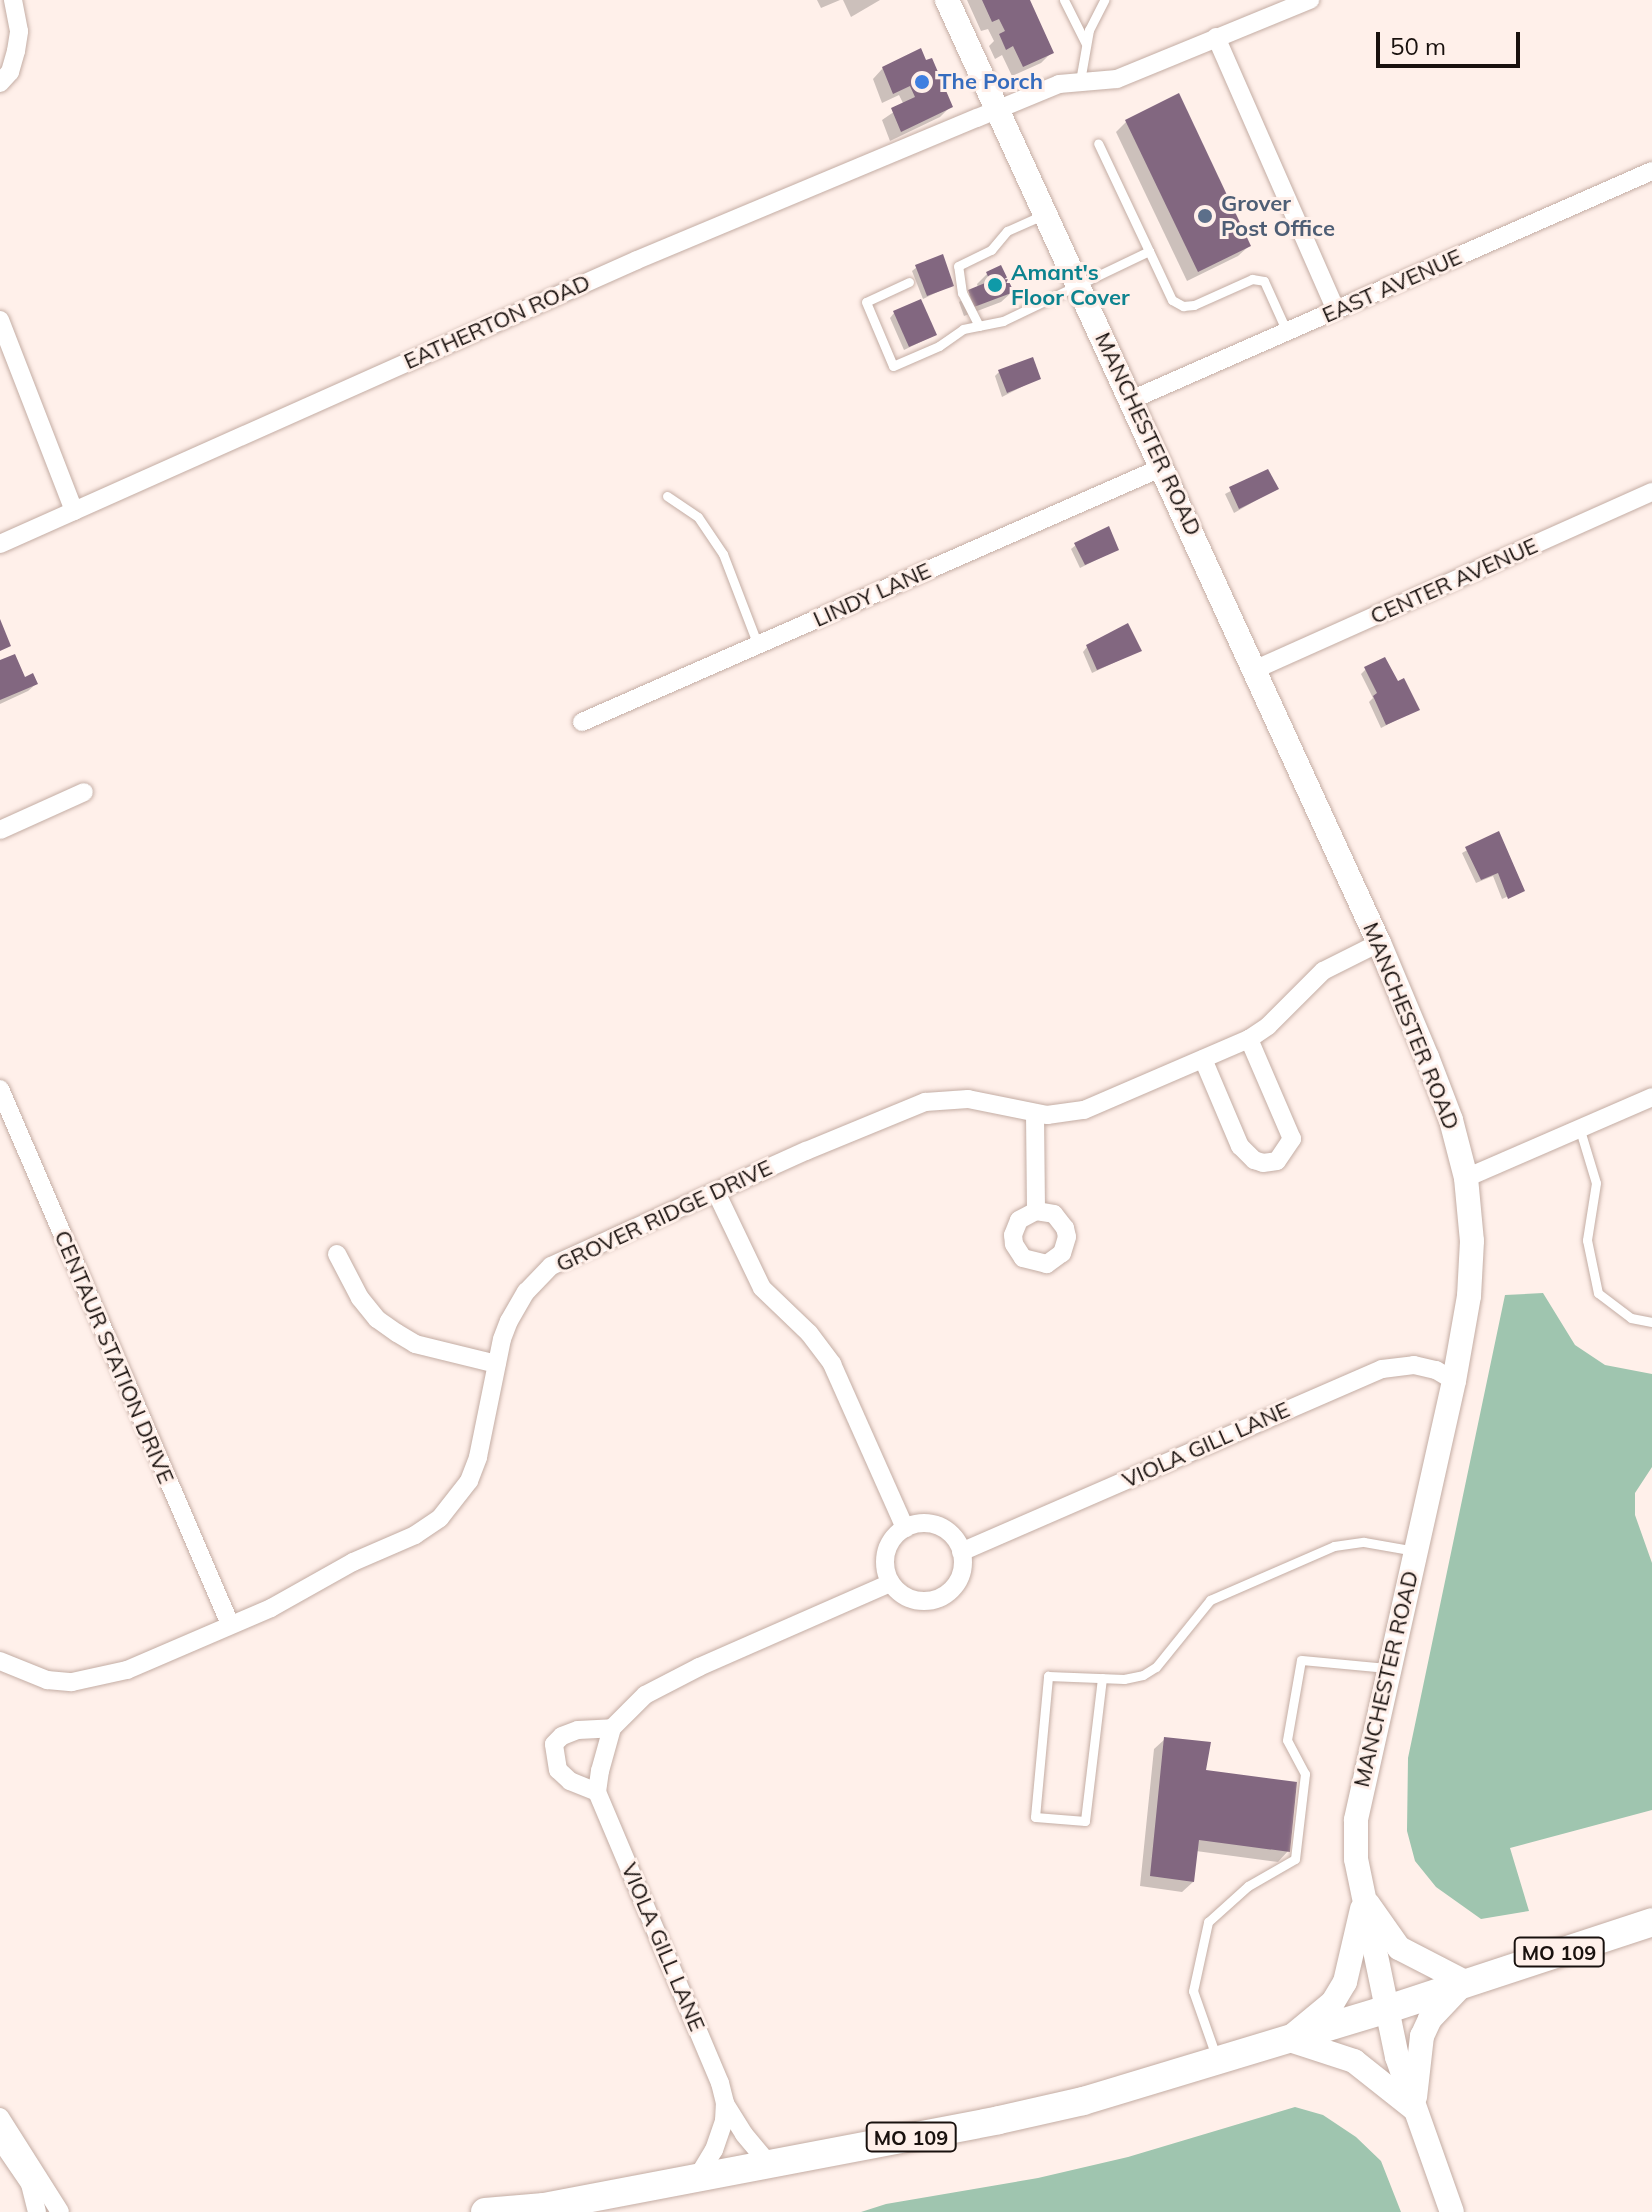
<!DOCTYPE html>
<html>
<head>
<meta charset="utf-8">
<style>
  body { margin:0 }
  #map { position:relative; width:1652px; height:2212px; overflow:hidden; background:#fff0ea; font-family:Mulish,sans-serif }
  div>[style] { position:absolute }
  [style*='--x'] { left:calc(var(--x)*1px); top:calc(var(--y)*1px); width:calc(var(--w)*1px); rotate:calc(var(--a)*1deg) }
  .forest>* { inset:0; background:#9fc5af }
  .shadow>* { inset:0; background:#0003 }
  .building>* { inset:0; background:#826780 }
  .roads { filter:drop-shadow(0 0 2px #c4ada4) drop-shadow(0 0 2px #c4ada4) }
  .lane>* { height:9px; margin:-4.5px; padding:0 4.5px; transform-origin:4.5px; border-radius:4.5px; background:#fff }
  .street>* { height:18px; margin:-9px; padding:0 9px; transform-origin:9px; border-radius:9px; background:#fff }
  .street>.ring { margin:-9px; padding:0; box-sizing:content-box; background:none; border:18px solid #fff; border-radius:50% }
  .secondary>* { height:24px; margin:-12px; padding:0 12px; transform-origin:12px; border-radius:12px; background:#fff }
  .primary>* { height:28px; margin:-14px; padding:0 14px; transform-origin:14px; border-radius:14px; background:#fff }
  .dots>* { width:22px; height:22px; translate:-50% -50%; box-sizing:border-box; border:4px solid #fff0ea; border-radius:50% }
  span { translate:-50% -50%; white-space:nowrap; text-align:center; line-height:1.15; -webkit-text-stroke:6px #fff0ea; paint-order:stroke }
  .shield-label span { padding:2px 6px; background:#fff0ea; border:2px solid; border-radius:6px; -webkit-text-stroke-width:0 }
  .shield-label { font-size:20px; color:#19110e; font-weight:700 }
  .shop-label { font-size:22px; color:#366cbe; font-weight:700 }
  .left { translate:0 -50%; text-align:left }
  .service-label { font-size:22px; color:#4e5e75; font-weight:700 }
  .culture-label { font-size:22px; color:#0d838f; font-weight:700 }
  .street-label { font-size:22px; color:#19110e }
  .scale { position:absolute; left:1376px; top:32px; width:144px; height:36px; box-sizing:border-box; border:4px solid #19110e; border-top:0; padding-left:10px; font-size:24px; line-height:28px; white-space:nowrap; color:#19110e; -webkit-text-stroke:6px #fff0ea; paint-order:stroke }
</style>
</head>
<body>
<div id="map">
  <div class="forest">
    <i style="clip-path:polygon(1543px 1293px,1575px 1345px,1605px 1365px,1652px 1374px,1652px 1467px,1635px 1493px,1635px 1515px,1652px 1563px,1652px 1810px,1510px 1848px,1529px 1911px,1481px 1919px,1436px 1887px,1415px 1861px,1407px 1831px,1408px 1758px,1505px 1295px)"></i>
    <i style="clip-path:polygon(1295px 2107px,1323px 2115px,1356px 2137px,1381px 2161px,1401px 2212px,861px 2212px,886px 2204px,1038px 2178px,1128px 2157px)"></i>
  </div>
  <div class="shadow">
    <i style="clip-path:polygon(817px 0,840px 0,821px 8px)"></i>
    <i style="clip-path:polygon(843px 0,880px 0,851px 17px)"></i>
    <i style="clip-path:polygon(967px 0,1027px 0,1052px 52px,1041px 63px,1012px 76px,1002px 55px,995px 59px,989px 46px,994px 41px,988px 29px,981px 31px)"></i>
    <i style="clip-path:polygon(883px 68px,951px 106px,940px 117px,890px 141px,882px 120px,904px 105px,899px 95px,882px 103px,873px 79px)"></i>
    <i style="clip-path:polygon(1127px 121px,1249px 246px,1238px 256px,1187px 281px,1116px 132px)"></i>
    <i style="clip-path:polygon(917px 267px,952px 285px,923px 299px,912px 271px)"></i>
    <i style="clip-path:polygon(987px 274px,1012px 292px,1001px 302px,964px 316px,959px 302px,978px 288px,977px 284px)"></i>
    <i style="clip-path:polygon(894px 313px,935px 335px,904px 350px,890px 318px)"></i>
    <i style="clip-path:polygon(999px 372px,1039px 378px,1002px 397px,995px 376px)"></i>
    <i style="clip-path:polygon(1267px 472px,1276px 489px,1234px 513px,1225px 494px)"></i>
    <i style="clip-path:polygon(1076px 545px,1116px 550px,1080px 568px,1071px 549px)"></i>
    <i style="clip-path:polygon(1087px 647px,1139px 651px,1092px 673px,1083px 652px)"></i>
    <i style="clip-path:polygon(0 663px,24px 679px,36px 684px,28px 691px,0 704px)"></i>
    <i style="clip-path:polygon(1366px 669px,1397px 684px,1418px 709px,1381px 728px,1369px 702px,1373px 698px,1361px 674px)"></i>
    <i style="clip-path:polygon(1498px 833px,1520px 891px,1502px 899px,1493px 876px,1476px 883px,1462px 853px)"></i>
    <i style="clip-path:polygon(1165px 1739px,1204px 1772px,1288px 1851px,1278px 1862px,1196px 1851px,1193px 1882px,1182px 1892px,1140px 1886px,1154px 1749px)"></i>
  </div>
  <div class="building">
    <i style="clip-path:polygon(982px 0,1030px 0,1054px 53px,1023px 67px,1013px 46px,1006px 50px,999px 34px,1005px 31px,999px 19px,992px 22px)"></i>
    <i style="clip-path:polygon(921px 48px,926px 60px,932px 58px,953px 107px,901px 132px,891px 108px,915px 97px,910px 86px,893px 94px,882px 67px)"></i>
    <i style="clip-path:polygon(1179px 93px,1251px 246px,1198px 272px,1125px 120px)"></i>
    <i style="clip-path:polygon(943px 254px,954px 286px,927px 296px,915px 265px)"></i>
    <i style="clip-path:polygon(1001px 265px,1014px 292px,974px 307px,968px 290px,990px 281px,986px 272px)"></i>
    <i style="clip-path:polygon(921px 299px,937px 335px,909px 347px,893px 311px)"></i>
    <i style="clip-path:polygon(1033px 357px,1041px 379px,1007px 393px,998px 370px)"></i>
    <i style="clip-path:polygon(1268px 469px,1279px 489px,1239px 509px,1229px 487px)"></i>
    <i style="clip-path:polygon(1109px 526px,1119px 550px,1085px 565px,1074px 543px)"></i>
    <i style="clip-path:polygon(0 619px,11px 646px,0 651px)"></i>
    <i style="clip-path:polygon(1128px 623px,1142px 651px,1097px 670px,1086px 645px)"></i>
    <i style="clip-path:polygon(15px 654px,25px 677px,33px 673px,38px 684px,0 700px,0 660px)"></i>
    <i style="clip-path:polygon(1385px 657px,1398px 681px,1404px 678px,1420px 710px,1386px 725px,1373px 696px,1377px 693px,1364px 667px)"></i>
    <i style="clip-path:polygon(1499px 831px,1525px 891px,1508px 899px,1498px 873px,1481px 880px,1465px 847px)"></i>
    <i style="clip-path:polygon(1164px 1737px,1211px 1742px,1206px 1770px,1297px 1782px,1290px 1852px,1199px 1840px,1194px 1882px,1150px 1876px)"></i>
  </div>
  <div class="roads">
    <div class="lane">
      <i style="--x:1064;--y:0;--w:49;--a:63.4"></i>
      <i style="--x:1080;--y:81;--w:52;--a:-80"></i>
      <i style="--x:1089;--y:30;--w:34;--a:-63"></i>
      <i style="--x:1149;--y:251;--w:54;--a:64.9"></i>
      <i style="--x:1172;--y:300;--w:13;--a:29"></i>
      <i style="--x:1183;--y:306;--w:11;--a:-5"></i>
      <i style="--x:1194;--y:305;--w:64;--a:-24.1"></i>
      <i style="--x:1252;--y:279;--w:12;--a:9"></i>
      <i style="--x:1264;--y:281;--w:56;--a:65.7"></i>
      <i style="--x:909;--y:282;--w:47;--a:155.1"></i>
      <i style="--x:866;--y:302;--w:69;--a:67.1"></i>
      <i style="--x:893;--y:366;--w:50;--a:-23.5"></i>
      <i style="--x:939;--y:346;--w:29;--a:-35"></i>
      <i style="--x:963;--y:329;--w:41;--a:-11.3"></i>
      <i style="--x:1003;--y:321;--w:162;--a:-25.6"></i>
      <i style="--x:1149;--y:251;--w:119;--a:-115.3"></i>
      <i style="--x:979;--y:326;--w:37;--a:-117"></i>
      <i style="--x:962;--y:293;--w:27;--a:-98"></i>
      <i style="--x:958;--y:266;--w:37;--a:-26"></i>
      <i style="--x:991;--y:250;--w:25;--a:-50"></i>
      <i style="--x:1007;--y:231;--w:39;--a:-24"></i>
      <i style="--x:667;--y:496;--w:37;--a:34"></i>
      <i style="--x:698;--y:517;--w:45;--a:56"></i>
      <i style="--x:723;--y:554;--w:97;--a:69"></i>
      <i style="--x:1580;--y:1130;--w:55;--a:73.2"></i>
      <i style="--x:1596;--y:1183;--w:58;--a:99"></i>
      <i style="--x:1587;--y:1240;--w:54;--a:78.3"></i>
      <i style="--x:1598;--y:1293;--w:41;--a:37.1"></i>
      <i style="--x:1631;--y:1318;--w:21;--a:11"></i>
      <i style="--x:1102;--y:1678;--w:144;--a:96.8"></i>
      <i style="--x:1085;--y:1821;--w:50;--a:-175.4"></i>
      <i style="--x:1035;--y:1817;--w:142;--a:-84.7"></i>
      <i style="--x:1048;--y:1676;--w:76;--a:2.3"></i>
      <i style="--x:1124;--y:1679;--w:19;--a:-12"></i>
      <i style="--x:1143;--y:1675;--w:15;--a:-32"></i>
      <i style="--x:1156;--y:1667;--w:86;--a:-51.1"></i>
      <i style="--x:1210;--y:1600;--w:135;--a:-23.5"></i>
      <i style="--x:1334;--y:1546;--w:30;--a:-8"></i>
      <i style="--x:1364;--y:1542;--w:52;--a:10"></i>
      <i style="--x:1217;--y:2059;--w:72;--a:-109.4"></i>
      <i style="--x:1193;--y:1991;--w:71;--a:-77.7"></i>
      <i style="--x:1208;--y:1922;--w:54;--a:-42"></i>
      <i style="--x:1248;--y:1886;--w:54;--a:-29.9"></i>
      <i style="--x:1295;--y:1859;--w:86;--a:-83.3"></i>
      <i style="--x:1305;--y:1774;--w:38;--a:-118"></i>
      <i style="--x:1287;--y:1740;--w:81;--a:-80.1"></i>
      <i style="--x:1301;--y:1660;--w:87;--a:5.3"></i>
    </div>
    <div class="street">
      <i style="--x:1216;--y:37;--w:298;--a:66.3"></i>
      <i style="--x:0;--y:83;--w:15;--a:-48"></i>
      <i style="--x:10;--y:72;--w:22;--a:-74"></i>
      <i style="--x:16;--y:51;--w:20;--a:-81"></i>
      <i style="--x:19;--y:31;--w:32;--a:-101"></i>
      <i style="--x:0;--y:320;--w:205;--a:68.8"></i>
      <i style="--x:1131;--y:400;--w:569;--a:-23.73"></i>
      <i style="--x:0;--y:544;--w:697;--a:-24.03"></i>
      <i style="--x:637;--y:260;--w:368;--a:-22.7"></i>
      <i style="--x:977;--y:118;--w:89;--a:-22.5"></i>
      <i style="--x:1059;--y:84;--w:58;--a:-4.9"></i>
      <i style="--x:1117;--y:79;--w:209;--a:-22.3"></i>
      <i style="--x:1256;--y:669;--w:434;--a:-24.1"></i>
      <i style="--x:582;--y:722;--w:634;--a:-23.7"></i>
      <i style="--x:0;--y:830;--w:92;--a:-24.3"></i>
      <i style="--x:1203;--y:1059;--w:95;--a:67"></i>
      <i style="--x:1240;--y:1146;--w:20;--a:45"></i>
      <i style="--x:1254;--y:1160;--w:9;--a:18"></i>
      <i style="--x:1263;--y:1163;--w:14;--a:-8"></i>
      <i style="--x:1277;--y:1161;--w:27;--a:-56"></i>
      <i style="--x:1292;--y:1139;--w:109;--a:-113.3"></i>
      <i style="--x:0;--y:1089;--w:582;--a:66.74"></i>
      <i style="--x:1035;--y:1114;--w:97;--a:89.4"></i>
      <i style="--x:1036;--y:1211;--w:18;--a:9"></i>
      <i style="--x:1054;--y:1214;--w:18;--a:52"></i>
      <i style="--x:1065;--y:1228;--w:9;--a:77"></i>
      <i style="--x:1067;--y:1237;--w:17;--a:107"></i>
      <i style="--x:1062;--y:1253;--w:19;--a:144"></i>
      <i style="--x:1047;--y:1264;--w:25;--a:-166"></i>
      <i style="--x:1023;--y:1258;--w:17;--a:-123"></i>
      <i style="--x:1014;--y:1244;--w:9;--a:-96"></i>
      <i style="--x:1013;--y:1235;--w:16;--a:-68"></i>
      <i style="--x:1019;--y:1220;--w:19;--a:-28"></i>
      <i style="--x:1466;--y:1178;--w:203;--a:-23.5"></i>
      <i style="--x:716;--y:1192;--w:106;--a:64.4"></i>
      <i style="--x:762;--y:1288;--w:65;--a:43.8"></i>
      <i style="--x:809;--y:1333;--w:39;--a:53"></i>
      <i style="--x:832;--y:1364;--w:180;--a:66"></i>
      <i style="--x:337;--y:1254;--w:50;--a:62.4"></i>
      <i style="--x:360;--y:1298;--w:27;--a:51"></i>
      <i style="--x:377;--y:1319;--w:24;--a:35"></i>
      <i style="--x:397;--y:1333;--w:21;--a:31"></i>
      <i style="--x:415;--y:1344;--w:84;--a:13.7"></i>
      <i class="ring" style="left:885px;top:1523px;width:60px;height:60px"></i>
      <i style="--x:961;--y:1552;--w:459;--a:-23.5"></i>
      <i style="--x:1382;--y:1369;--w:32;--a:-7"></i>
      <i style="--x:1414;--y:1365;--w:23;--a:13"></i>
      <i style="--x:1436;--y:1370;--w:21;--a:31"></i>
      <i style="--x:0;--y:1661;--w:51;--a:22"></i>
      <i style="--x:47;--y:1680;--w:25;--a:5"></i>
      <i style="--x:72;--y:1682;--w:56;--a:-12.3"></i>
      <i style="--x:127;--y:1670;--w:157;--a:-23.3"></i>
      <i style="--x:271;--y:1608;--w:94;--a:-29.3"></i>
      <i style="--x:353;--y:1562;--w:68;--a:-23.5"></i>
      <i style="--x:415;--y:1535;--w:30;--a:-34"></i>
      <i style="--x:440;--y:1518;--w:47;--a:-51.9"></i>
      <i style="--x:469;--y:1481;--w:26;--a:-69"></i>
      <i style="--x:478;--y:1457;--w:120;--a:-78.5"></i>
      <i style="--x:502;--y:1339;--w:19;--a:-69"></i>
      <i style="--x:509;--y:1321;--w:34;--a:-60"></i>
      <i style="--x:526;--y:1292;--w:36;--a:-46"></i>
      <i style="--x:551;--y:1266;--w:280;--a:-24.3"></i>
      <i style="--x:806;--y:1151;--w:129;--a:-22.4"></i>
      <i style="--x:925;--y:1102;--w:43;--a:-4"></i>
      <i style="--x:968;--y:1099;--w:81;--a:11.4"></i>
      <i style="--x:1047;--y:1115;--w:37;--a:-8"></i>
      <i style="--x:1084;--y:1110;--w:180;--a:-23.3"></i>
      <i style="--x:1249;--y:1039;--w:23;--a:-34"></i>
      <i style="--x:1268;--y:1026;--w:78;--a:-45"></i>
      <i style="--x:1323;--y:971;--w:63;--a:-26.6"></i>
      <i style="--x:597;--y:1792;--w:29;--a:-158"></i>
      <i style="--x:570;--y:1781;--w:16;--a:-137"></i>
      <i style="--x:558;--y:1770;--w:26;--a:-99"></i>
      <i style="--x:554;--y:1744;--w:11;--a:-45"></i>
      <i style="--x:562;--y:1736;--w:17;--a:-21"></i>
      <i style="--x:578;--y:1730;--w:34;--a:-3"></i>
      <i style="--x:0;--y:2117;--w:112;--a:57.7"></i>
      <i style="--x:0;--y:2140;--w:53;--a:55.7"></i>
      <i style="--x:30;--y:2184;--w:29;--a:76"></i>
      <i style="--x:769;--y:2164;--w:39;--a:-130"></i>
      <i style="--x:744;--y:2134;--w:36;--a:-122"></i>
      <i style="--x:725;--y:2103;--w:21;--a:-104"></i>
      <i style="--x:720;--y:2083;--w:316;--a:-112.9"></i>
      <i style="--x:597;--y:1792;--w:21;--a:-82"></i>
      <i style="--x:600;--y:1771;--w:45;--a:-74.4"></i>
      <i style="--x:612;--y:1728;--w:47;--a:-45"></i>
      <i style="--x:645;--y:1695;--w:61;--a:-27.4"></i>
      <i style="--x:699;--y:1667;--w:209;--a:-23.7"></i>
      <i style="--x:697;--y:2178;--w:33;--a:-59"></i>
      <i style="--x:714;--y:2150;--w:31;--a:-71"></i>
      <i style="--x:724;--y:2121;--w:18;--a:-87"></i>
    </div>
    <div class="secondary">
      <i style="--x:947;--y:0;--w:1037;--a:65.39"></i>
      <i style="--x:1379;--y:943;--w:124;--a:67.2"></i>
      <i style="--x:1427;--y:1057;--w:67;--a:69.1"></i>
      <i style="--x:1451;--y:1120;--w:60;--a:75.5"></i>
      <i style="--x:1466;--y:1178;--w:63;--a:84.6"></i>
      <i style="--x:1472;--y:1241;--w:55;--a:93.1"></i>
      <i style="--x:1469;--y:1296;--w:86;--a:100"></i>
      <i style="--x:1454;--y:1381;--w:450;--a:102.6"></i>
      <i style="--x:1356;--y:1820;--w:39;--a:90"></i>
      <i style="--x:1356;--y:1859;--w:202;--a:78.3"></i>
      <i style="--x:1397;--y:2057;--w:164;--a:70.5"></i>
      <i style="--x:1368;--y:1904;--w:54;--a:54.8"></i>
      <i style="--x:1399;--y:1948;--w:74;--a:27.3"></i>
      <i style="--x:1465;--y:1982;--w:51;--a:133.4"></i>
      <i style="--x:1430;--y:2019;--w:19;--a:115"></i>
      <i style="--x:1422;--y:2036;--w:61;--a:96.5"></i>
      <i style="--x:1292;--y:2036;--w:53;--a:-39.7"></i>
      <i style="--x:1333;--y:2002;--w:23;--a:-59"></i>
      <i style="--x:1345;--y:1982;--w:75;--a:-76.9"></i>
      <i style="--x:1287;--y:2039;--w:71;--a:18.2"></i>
      <i style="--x:1354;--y:2061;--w:75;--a:38.5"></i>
    </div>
    <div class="primary">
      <i style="--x:485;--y:2212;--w:59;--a:-4.8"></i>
      <i style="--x:544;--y:2207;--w:463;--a:-10.8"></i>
      <i style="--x:999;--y:2120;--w:86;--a:-12.7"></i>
      <i style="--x:1083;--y:2101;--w:315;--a:-16.8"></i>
      <i style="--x:1385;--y:2010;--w:281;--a:-18.2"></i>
    </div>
  </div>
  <div class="dots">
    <i style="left:922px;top:82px;background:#3f7fe0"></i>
    <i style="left:1205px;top:216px;background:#5c6f8a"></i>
    <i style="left:995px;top:285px;background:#0f9aa8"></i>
  </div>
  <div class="shield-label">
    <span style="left:1559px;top:1952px">MO 109</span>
    <span style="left:911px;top:2137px">MO 109</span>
  </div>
  <div class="shop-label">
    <span class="left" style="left:938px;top:82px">The Porch</span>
  </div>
  <div class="service-label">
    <span class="left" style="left:1221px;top:216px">Grover<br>Post Office</span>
  </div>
  <div class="culture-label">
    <span class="left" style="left:1011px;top:285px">Amant's<br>Floor Cover</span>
  </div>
  <div class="street-label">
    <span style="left:1392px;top:286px;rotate:-24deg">EAST AVENUE</span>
    <span style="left:497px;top:322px;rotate:-24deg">EATHERTON ROAD</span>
    <span style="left:1148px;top:434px;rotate:65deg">MANCHESTER ROAD</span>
    <span style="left:1454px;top:581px;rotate:-24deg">CENTER AVENUE</span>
    <span style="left:872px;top:595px;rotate:-24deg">LINDY LANE</span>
    <span style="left:1411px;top:1026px;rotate:68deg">MANCHESTER ROAD</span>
    <span style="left:664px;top:1216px;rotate:-25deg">GROVER RIDGE DRIVE</span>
    <span style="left:114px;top:1357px;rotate:67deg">CENTAUR STATION DRIVE</span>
    <span style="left:1206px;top:1445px;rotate:-24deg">VIOLA GILL LANE</span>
    <span style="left:1386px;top:1679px;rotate:-77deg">MANCHESTER ROAD</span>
    <span style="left:663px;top:1947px;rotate:67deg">VIOLA GILL LANE</span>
  </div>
  <div class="scale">50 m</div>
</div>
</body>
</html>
